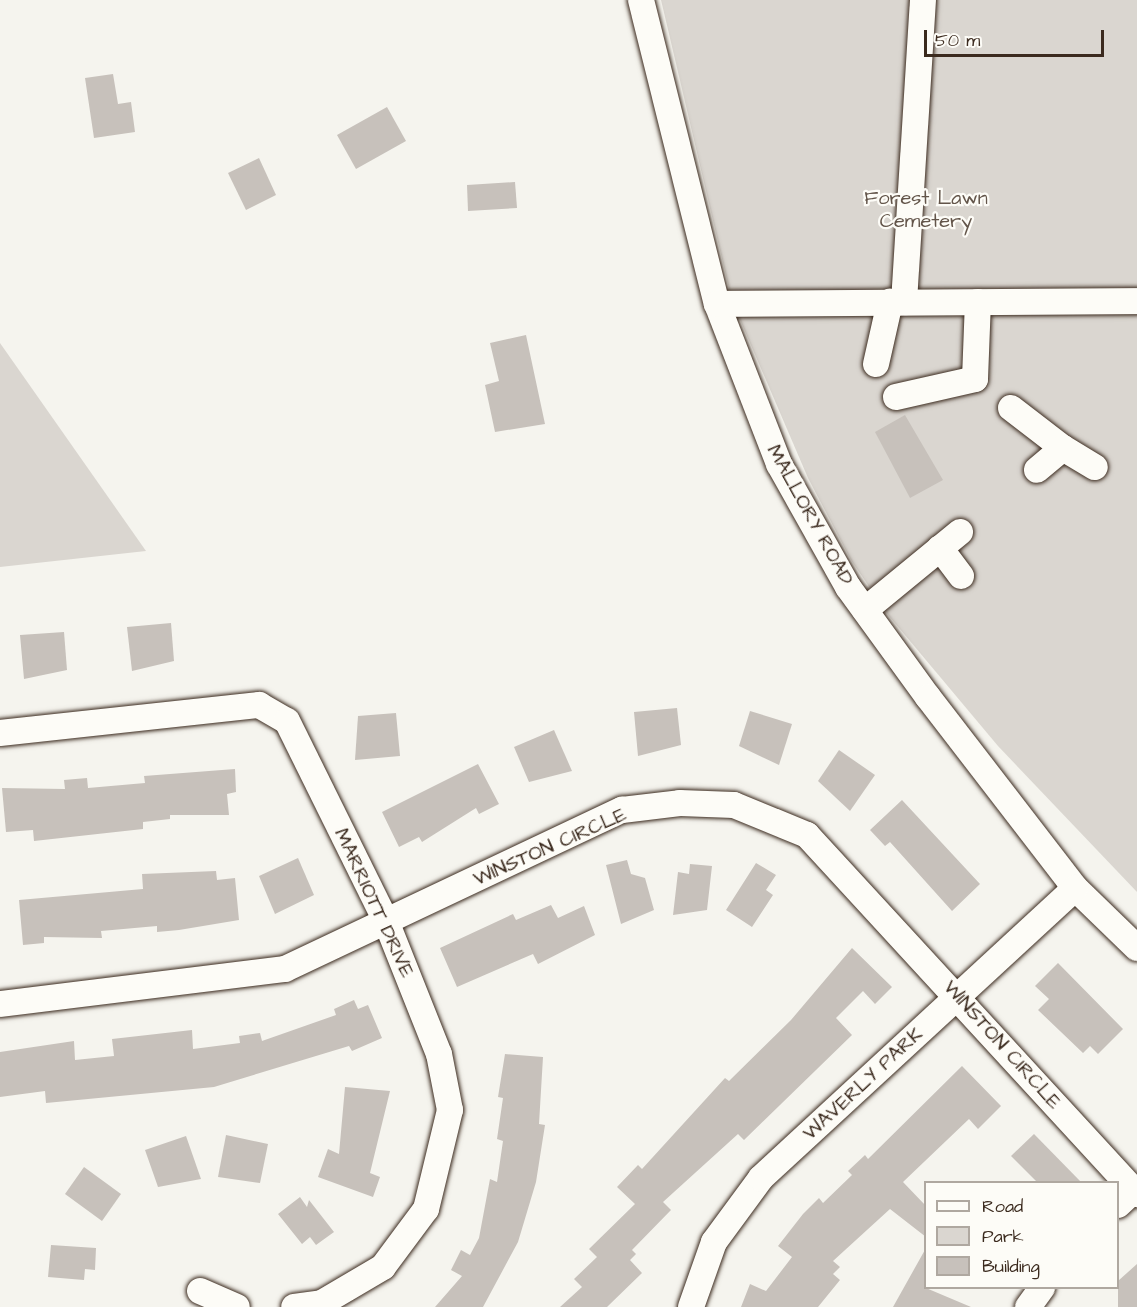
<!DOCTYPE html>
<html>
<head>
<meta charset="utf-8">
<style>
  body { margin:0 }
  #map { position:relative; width:1137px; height:1307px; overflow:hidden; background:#f5f4ee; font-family:"Architects Daughter",sans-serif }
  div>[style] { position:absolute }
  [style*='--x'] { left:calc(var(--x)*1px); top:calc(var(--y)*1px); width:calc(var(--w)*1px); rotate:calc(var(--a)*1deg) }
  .green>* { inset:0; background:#dad6d0 }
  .building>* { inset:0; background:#c7c1bb }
  .roads { filter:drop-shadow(0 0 2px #3b2a1e) drop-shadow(0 0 2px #3b2a1e) }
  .minor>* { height:26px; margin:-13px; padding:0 13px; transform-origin:13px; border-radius:13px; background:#fdfcf7 }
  span { translate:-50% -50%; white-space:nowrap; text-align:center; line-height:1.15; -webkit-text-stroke:4.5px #fdfcf7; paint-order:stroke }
  .park-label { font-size:20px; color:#63554a }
  .street-label { font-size:20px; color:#3b2a1e }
  .legend { position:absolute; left:924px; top:1181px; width:195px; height:108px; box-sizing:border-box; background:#fdfcf7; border:2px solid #afa8a0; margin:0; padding:8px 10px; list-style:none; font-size:18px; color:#3b2a1e }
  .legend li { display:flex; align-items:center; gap:12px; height:30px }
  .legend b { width:30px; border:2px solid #afa8a0 }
  .scale { position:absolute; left:924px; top:30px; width:180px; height:27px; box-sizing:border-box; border:3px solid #3b2a1e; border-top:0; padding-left:8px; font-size:18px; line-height:21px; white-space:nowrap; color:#3b2a1e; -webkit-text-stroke:4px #fdfcf7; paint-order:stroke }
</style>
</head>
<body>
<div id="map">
  <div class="green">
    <i style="clip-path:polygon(661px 0,1137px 0,1137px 892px,998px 746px,889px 616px,851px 560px,808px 478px,732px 301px)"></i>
    <i style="clip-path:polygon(0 343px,146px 551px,0 567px)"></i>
  </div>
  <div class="building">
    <i style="clip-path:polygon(113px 74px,118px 104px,131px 102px,135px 132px,94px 138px,85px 78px)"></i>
    <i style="clip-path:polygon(387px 107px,406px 141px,356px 169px,337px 135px)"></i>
    <i style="clip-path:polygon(259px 158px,276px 195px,246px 210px,228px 173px)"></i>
    <i style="clip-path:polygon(515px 182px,517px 208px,468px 211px,467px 185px)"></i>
    <i style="clip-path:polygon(526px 335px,545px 424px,495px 432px,485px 385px,499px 381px,490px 343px)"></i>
    <i style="clip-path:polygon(905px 415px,943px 480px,910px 498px,875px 432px)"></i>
    <i style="clip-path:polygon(171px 623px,174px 661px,132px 671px,127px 627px)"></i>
    <i style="clip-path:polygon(64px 632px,67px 670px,24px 679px,20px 635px)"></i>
    <i style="clip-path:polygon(677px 708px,681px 745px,638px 756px,634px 712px)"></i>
    <i style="clip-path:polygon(750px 711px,792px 724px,779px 765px,739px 746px)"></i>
    <i style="clip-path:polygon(396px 713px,400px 756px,355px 760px,358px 716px)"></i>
    <i style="clip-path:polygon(554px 730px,572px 771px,529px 782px,514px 747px)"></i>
    <i style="clip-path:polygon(839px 750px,875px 775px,850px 811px,818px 781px)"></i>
    <i style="clip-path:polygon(478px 764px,499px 804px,479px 814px,476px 808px,422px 842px,419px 837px,399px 847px,382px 812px)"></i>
    <i style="clip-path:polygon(235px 769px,236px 792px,227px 794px,229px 815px,170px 815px,170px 819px,143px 822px,143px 829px,34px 841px,33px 830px,6px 832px,2px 788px,65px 789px,64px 780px,87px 778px,88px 788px,145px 783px,144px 776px)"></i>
    <i style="clip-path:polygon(902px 800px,980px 884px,952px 911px,890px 842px,885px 846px,870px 830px)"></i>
    <i style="clip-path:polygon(298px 858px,314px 895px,275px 914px,259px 876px)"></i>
    <i style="clip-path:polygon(627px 860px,631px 874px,645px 878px,654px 910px,621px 924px,606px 865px)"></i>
    <i style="clip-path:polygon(756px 863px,776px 875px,766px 890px,773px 895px,752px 927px,726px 910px)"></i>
    <i style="clip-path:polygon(690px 864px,712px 866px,707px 910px,673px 915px,678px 872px,689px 874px)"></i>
    <i style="clip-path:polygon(216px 871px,217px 880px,235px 878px,239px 920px,179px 930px,157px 932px,157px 926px,101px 931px,102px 938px,44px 937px,44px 943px,23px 945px,19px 900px,143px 889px,142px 874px)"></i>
    <i style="clip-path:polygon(551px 905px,558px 918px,584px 906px,595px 935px,538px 964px,533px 954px,457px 987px,440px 948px,513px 914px,516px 920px)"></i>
    <i style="clip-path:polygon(852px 948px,892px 987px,875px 1004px,863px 991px,836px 1018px,852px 1035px,744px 1140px,738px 1134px,663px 1202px,671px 1210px,632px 1250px,636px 1254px,630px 1260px,642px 1273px,607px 1307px,560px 1307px,582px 1287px,574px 1279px,597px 1257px,589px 1249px,635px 1204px,617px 1187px,638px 1165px,642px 1169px,725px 1078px,729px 1081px,791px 1020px)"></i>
    <i style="clip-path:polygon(1058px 963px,1123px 1029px,1098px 1054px,1090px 1046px,1083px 1053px,1038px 1010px,1049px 999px,1035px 986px)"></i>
    <i style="clip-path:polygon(354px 1000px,358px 1009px,368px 1005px,382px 1038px,352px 1051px,349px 1046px,214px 1087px,46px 1103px,45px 1091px,0 1097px,0 1052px,74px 1041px,75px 1060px,114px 1056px,112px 1039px,192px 1030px,193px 1049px,240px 1043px,239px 1036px,260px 1033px,262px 1041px,336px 1015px,334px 1009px)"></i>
    <i style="clip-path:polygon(505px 1054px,543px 1057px,539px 1124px,545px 1125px,536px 1182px,518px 1242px,483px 1307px,435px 1307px,462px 1276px,451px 1270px,461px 1250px,470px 1255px,479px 1238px,490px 1179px,497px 1182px,503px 1141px,497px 1139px,503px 1098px,498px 1097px)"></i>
    <i style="clip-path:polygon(962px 1066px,1001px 1106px,978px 1129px,969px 1119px,903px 1182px,926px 1206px,926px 1237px,890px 1209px,833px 1261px,840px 1267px,833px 1274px,840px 1280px,818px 1307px,741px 1307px,750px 1284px,766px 1291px,792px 1257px,778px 1246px,803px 1214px,819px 1198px,823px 1203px,852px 1175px,848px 1171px,865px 1155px,868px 1159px)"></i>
    <i style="clip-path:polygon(345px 1087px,390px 1091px,370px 1173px,380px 1177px,373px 1197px,318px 1177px,328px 1149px,339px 1154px)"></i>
    <i style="clip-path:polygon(1034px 1134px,1081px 1182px,1037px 1182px,1011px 1156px)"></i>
    <i style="clip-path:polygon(226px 1135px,268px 1144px,260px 1183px,218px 1177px)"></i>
    <i style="clip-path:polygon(186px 1136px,201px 1179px,158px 1187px,145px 1150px)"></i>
    <i style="clip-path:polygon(84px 1167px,121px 1194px,102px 1221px,65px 1194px)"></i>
    <i style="clip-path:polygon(300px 1197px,307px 1207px,309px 1200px,334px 1232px,316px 1245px,310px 1237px,302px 1244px,278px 1214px)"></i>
    <i style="clip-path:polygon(51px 1245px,96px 1248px,95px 1270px,85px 1269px,84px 1280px,48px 1277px)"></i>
    <i style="clip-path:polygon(926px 1248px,926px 1288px,971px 1307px,893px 1307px)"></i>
    <i style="clip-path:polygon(1137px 1264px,1137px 1307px,1118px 1307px,1118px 1281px)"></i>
  </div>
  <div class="roads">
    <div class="minor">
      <i style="--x:641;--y:0;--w:313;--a:76"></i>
      <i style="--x:717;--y:304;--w:172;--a:68.8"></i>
      <i style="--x:779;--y:464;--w:141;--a:60.7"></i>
      <i style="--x:848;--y:587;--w:136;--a:54"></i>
      <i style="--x:928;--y:697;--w:241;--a:52.4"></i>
      <i style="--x:1075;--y:888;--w:86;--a:44.1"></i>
      <i style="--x:904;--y:302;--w:303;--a:-86.4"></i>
      <i style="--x:717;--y:304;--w:420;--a:-0.4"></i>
      <i style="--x:876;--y:364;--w:64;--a:-77.3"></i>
      <i style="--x:896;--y:397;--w:81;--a:-12.8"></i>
      <i style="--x:975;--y:379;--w:77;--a:-87.8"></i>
      <i style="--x:1011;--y:408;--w:66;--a:37.6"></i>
      <i style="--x:1063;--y:448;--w:34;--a:140"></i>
      <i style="--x:1063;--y:448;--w:37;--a:31"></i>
      <i style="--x:940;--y:548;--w:35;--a:53"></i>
      <i style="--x:865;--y:610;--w:123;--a:-39.4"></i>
      <i style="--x:0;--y:733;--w:261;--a:-6.2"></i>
      <i style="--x:259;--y:705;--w:32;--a:30"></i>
      <i style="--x:287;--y:721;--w:223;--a:63.7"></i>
      <i style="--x:386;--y:921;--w:143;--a:68.3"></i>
      <i style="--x:439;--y:1054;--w:57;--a:78.9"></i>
      <i style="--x:450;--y:1110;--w:102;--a:103.6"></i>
      <i style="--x:426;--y:1209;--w:72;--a:126.6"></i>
      <i style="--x:383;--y:1267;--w:71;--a:149.5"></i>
      <i style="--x:322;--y:1303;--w:28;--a:172"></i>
      <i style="--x:0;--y:1004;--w:287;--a:-7"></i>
      <i style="--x:285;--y:969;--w:373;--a:-25.3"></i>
      <i style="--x:622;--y:810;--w:58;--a:-6.9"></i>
      <i style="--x:680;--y:803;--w:54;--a:2.1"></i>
      <i style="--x:734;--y:805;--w:79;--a:22.3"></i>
      <i style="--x:807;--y:835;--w:488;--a:47.4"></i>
      <i style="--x:1118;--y:1205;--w:22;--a:-43"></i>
      <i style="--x:200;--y:1291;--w:40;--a:23.4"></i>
      <i style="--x:691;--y:1307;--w:69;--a:-70.5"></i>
      <i style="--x:714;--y:1242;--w:79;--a:-53.7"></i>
      <i style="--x:761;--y:1178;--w:427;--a:-42.7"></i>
      <i style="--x:1028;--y:1307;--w:24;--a:-54"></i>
    </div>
  </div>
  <div class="park-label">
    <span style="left:926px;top:210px">Forest Lawn<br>Cemetery</span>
  </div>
  <div class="street-label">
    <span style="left:810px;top:515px;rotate:61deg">MALLORY ROAD</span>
    <span style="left:550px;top:847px;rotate:-24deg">WINSTON CIRCLE</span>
    <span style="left:374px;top:903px;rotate:65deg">MARRIOTT DRIVE</span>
    <span style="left:1002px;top:1045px;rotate:48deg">WINSTON CIRCLE</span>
    <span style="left:863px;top:1084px;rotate:-43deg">WAVERLY PARK</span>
  </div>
  <ul class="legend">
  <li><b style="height:8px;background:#fdfcf7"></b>Road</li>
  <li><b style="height:16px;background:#dad6d0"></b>Park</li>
  <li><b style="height:16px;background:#c7c1bb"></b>Building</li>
  </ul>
  <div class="scale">50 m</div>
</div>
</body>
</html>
